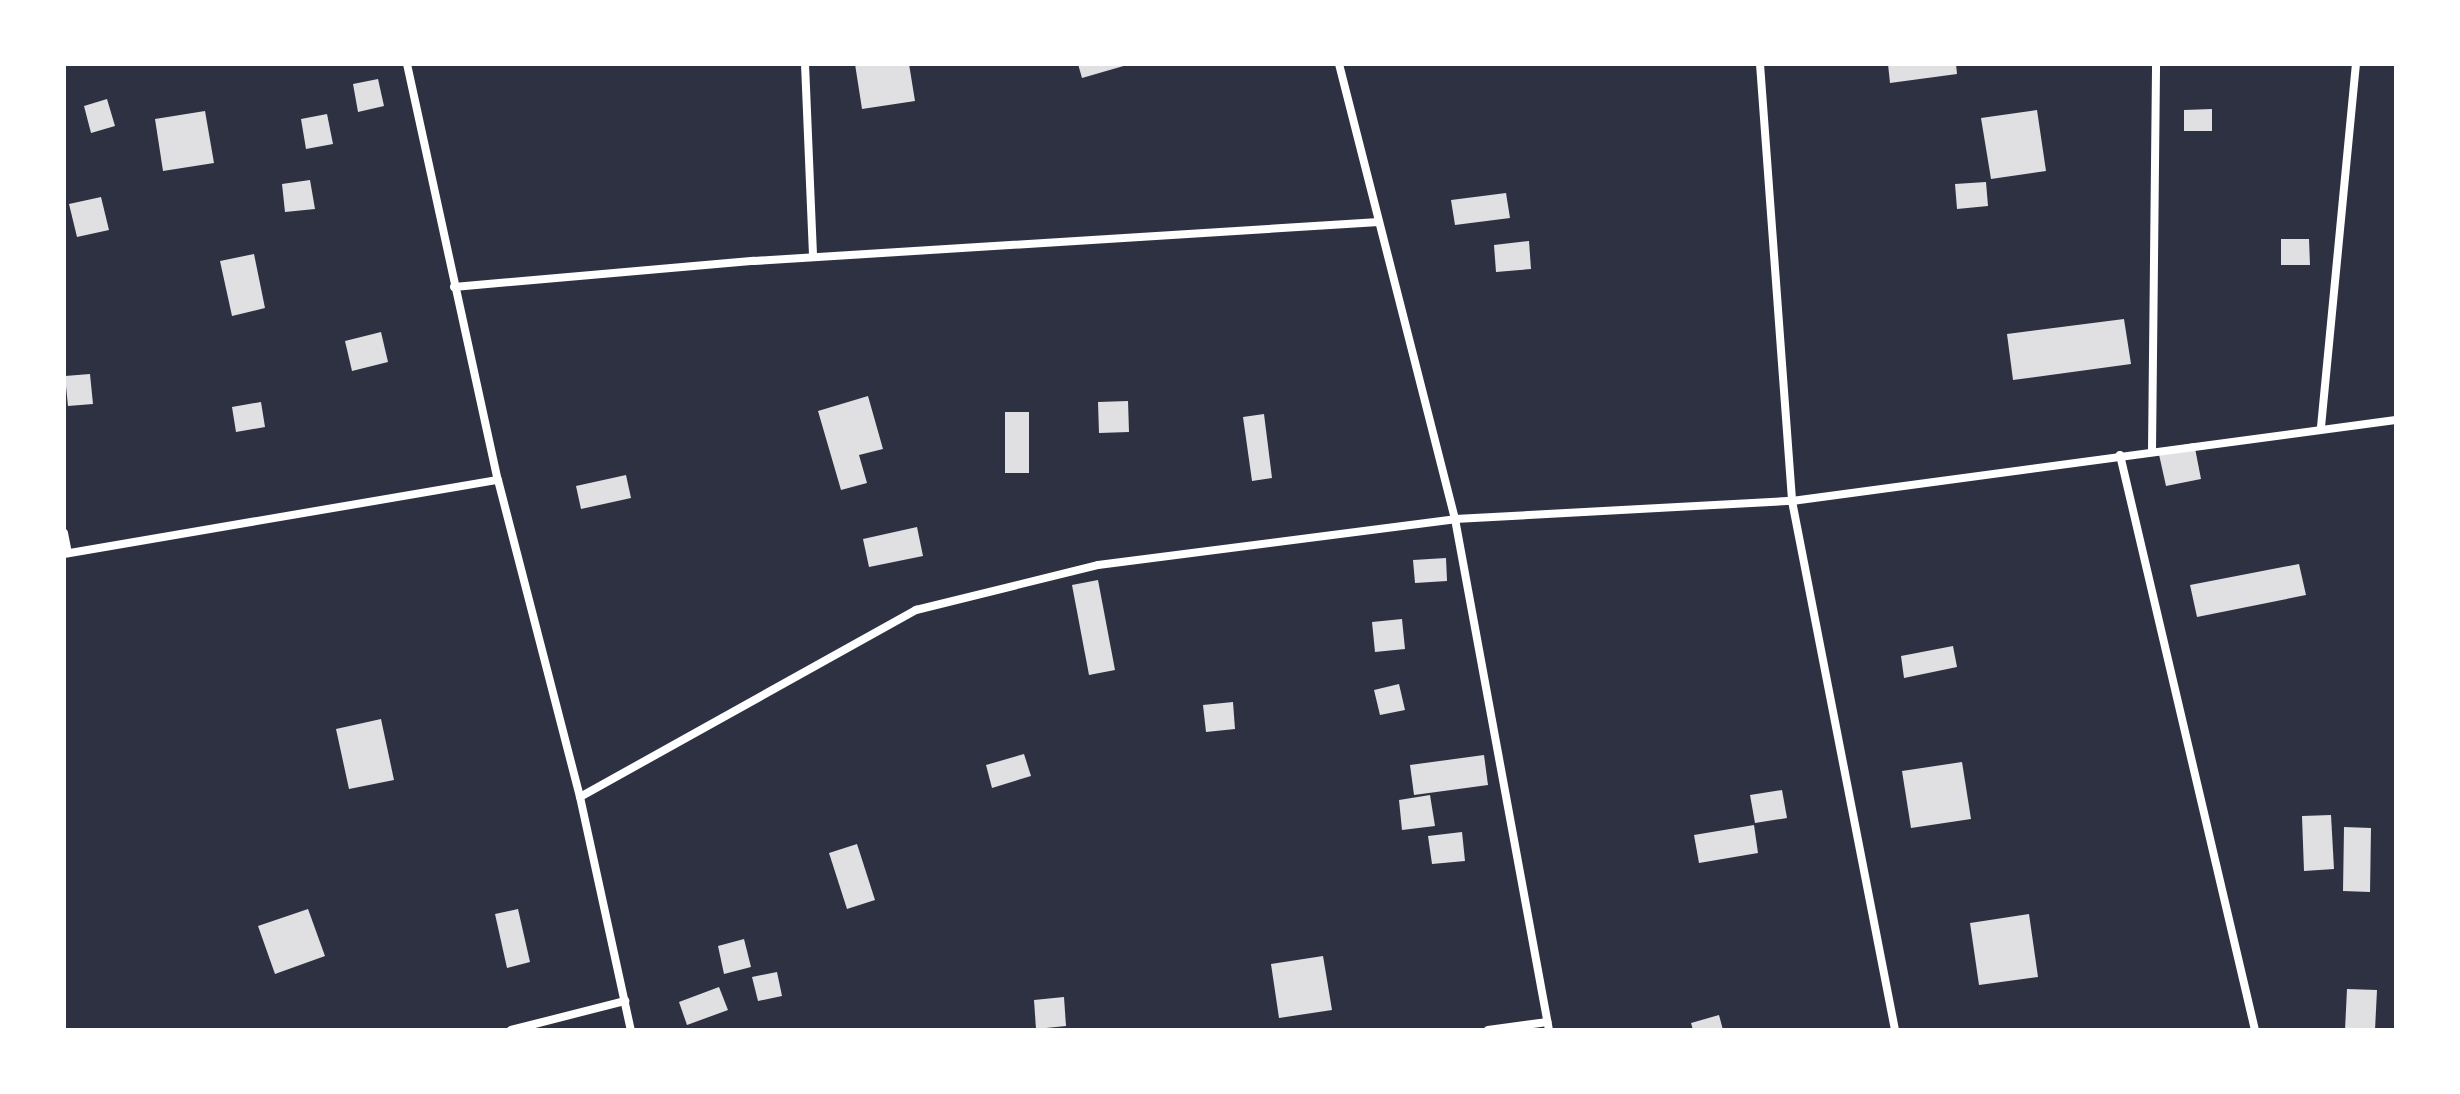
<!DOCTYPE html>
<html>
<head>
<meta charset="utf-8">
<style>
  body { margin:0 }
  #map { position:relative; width:2460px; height:1094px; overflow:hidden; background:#2d3142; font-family:"Exo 2",sans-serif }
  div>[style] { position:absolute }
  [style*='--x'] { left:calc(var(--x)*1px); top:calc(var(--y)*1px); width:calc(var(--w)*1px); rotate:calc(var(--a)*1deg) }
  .building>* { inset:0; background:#e0e0e3 }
  .minor>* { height:8px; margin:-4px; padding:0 4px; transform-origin:4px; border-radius:4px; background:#fff }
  span { translate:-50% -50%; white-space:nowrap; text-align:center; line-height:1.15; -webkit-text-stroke:6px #fff; paint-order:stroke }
  .frame { position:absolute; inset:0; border:66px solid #fff; pointer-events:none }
</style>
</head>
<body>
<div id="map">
  <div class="building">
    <i style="clip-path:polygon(855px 64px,909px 64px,915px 101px,862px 109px)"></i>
    <i style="clip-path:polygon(1078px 64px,1126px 64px,1127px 65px,1082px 78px)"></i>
    <i style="clip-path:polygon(1888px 64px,1956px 64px,1957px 74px,1890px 83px)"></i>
    <i style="clip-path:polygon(378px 79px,384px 106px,358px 112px,353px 84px)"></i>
    <i style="clip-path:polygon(107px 99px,115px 126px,91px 133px,84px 106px)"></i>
    <i style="clip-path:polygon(2212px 109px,2212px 131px,2184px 131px,2184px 110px)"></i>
    <i style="clip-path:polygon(2037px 110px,2046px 171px,1991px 179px,1981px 118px)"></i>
    <i style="clip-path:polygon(205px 111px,214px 163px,163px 171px,155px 119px)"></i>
    <i style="clip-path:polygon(327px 114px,333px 144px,306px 149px,301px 119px)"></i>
    <i style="clip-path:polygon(310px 180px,315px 209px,285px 212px,282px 184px)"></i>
    <i style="clip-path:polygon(1986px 182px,1988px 206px,1957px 209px,1955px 184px)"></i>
    <i style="clip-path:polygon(1506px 193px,1510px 218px,1455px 225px,1451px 200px)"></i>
    <i style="clip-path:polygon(101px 197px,109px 230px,77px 237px,69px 204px)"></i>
    <i style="clip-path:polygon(2281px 239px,2309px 239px,2310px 265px,2281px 265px)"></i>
    <i style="clip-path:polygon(1529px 241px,1531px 269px,1496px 272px,1494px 245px)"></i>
    <i style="clip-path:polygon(254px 254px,265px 308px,232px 316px,220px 261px)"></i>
    <i style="clip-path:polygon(2124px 319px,2131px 364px,2013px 380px,2007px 334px)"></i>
    <i style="clip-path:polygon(381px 332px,388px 362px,352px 371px,345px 341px)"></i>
    <i style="clip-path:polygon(90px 374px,93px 404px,68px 406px,65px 376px)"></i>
    <i style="clip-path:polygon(868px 396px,883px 449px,859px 455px,867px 483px,841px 490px,818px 411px)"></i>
    <i style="clip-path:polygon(1128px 401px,1129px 432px,1099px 433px,1098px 402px)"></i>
    <i style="clip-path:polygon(261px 402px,265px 427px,236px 432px,232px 407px)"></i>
    <i style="clip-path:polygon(1005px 412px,1029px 412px,1029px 473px,1005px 473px)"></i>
    <i style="clip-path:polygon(1264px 414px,1272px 478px,1252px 481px,1243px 417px)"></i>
    <i style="clip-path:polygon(2194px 443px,2201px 479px,2166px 486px,2158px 450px)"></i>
    <i style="clip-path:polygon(626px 475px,631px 498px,581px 509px,576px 486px)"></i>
    <i style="clip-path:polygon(917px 527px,923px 556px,869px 567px,863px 539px)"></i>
    <i style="clip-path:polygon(1446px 558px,1447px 581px,1415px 583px,1413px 560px)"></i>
    <i style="clip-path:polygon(2299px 564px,2306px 595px,2197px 617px,2190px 585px)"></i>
    <i style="clip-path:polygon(1098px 580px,1115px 670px,1089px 675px,1072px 585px)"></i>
    <i style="clip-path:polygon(1402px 619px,1405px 649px,1375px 652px,1372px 622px)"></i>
    <i style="clip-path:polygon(1953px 646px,1957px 667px,1904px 678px,1901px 656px)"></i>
    <i style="clip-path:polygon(1399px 684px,1405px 710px,1380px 715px,1374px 690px)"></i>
    <i style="clip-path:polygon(1233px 702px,1235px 729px,1206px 732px,1203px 705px)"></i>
    <i style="clip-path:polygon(381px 719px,394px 780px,349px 789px,336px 729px)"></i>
    <i style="clip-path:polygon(1024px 754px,1031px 776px,992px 788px,986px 765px)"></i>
    <i style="clip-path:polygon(1484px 755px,1488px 785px,1414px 795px,1410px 765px)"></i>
    <i style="clip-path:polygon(1962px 762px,1971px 819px,1911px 828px,1902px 771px)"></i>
    <i style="clip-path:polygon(1782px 790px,1787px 818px,1755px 823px,1750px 795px)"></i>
    <i style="clip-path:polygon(1430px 795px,1435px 826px,1402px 830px,1399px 800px)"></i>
    <i style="clip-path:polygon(2331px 815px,2334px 869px,2304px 871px,2302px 816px)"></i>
    <i style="clip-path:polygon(1754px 825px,1758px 853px,1699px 863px,1694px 835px)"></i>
    <i style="clip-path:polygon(2344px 827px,2371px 828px,2370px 892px,2343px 891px)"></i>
    <i style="clip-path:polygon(1462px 832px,1465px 861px,1432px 864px,1428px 836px)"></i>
    <i style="clip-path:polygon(857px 844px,875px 900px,847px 909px,829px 853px)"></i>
    <i style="clip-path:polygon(308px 909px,325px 956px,275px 974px,258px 926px)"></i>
    <i style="clip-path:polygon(518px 909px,530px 962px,507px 968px,495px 914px)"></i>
    <i style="clip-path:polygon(2029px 914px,2038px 977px,1979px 985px,1970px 923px)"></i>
    <i style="clip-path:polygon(744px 939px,751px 967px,724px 974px,718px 946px)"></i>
    <i style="clip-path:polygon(1323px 956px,1332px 1010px,1279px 1018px,1271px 964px)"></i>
    <i style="clip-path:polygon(777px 972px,782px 996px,758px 1001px,752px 977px)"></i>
    <i style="clip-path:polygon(719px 987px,728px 1010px,687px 1025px,679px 1002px)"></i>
    <i style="clip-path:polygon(2347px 989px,2377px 990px,2375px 1030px,2345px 1030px)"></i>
    <i style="clip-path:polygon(1064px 997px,1066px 1026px,1036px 1029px,1034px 1000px)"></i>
    <i style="clip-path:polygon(1719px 1015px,1723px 1030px,1693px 1030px,1691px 1023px)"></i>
  </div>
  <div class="minor">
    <i style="--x:407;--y:64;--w:426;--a:77.7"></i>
    <i style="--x:498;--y:480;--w:327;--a:75.5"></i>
    <i style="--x:580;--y:797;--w:239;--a:77.7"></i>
    <i style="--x:805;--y:64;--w:193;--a:87.6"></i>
    <i style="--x:1339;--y:64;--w:470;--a:75.7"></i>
    <i style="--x:1455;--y:519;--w:520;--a:79.58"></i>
    <i style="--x:1760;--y:64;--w:438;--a:85.8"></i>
    <i style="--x:1792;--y:501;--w:539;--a:78.98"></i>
    <i style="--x:454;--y:287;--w:301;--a:-5"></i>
    <i style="--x:754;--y:261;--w:626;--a:-3.57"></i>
    <i style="--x:2321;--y:427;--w:365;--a:-84.5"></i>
    <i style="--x:2152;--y:451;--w:387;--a:-89.4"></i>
    <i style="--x:2120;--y:455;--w:591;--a:76.79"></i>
    <i style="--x:64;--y:533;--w:20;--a:79"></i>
    <i style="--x:64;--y:554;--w:440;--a:-9.7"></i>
    <i style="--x:580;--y:797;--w:385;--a:-29.1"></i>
    <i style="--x:916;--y:610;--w:187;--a:-13.9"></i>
    <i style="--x:1098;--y:565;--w:360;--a:-7.3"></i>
    <i style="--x:1455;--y:519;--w:337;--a:-3.1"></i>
    <i style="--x:1792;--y:501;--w:609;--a:-7.64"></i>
    <i style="--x:511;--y:1030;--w:118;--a:-14.3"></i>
    <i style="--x:1488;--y:1030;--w:60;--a:-7.7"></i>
  </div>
  <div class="frame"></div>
</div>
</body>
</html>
